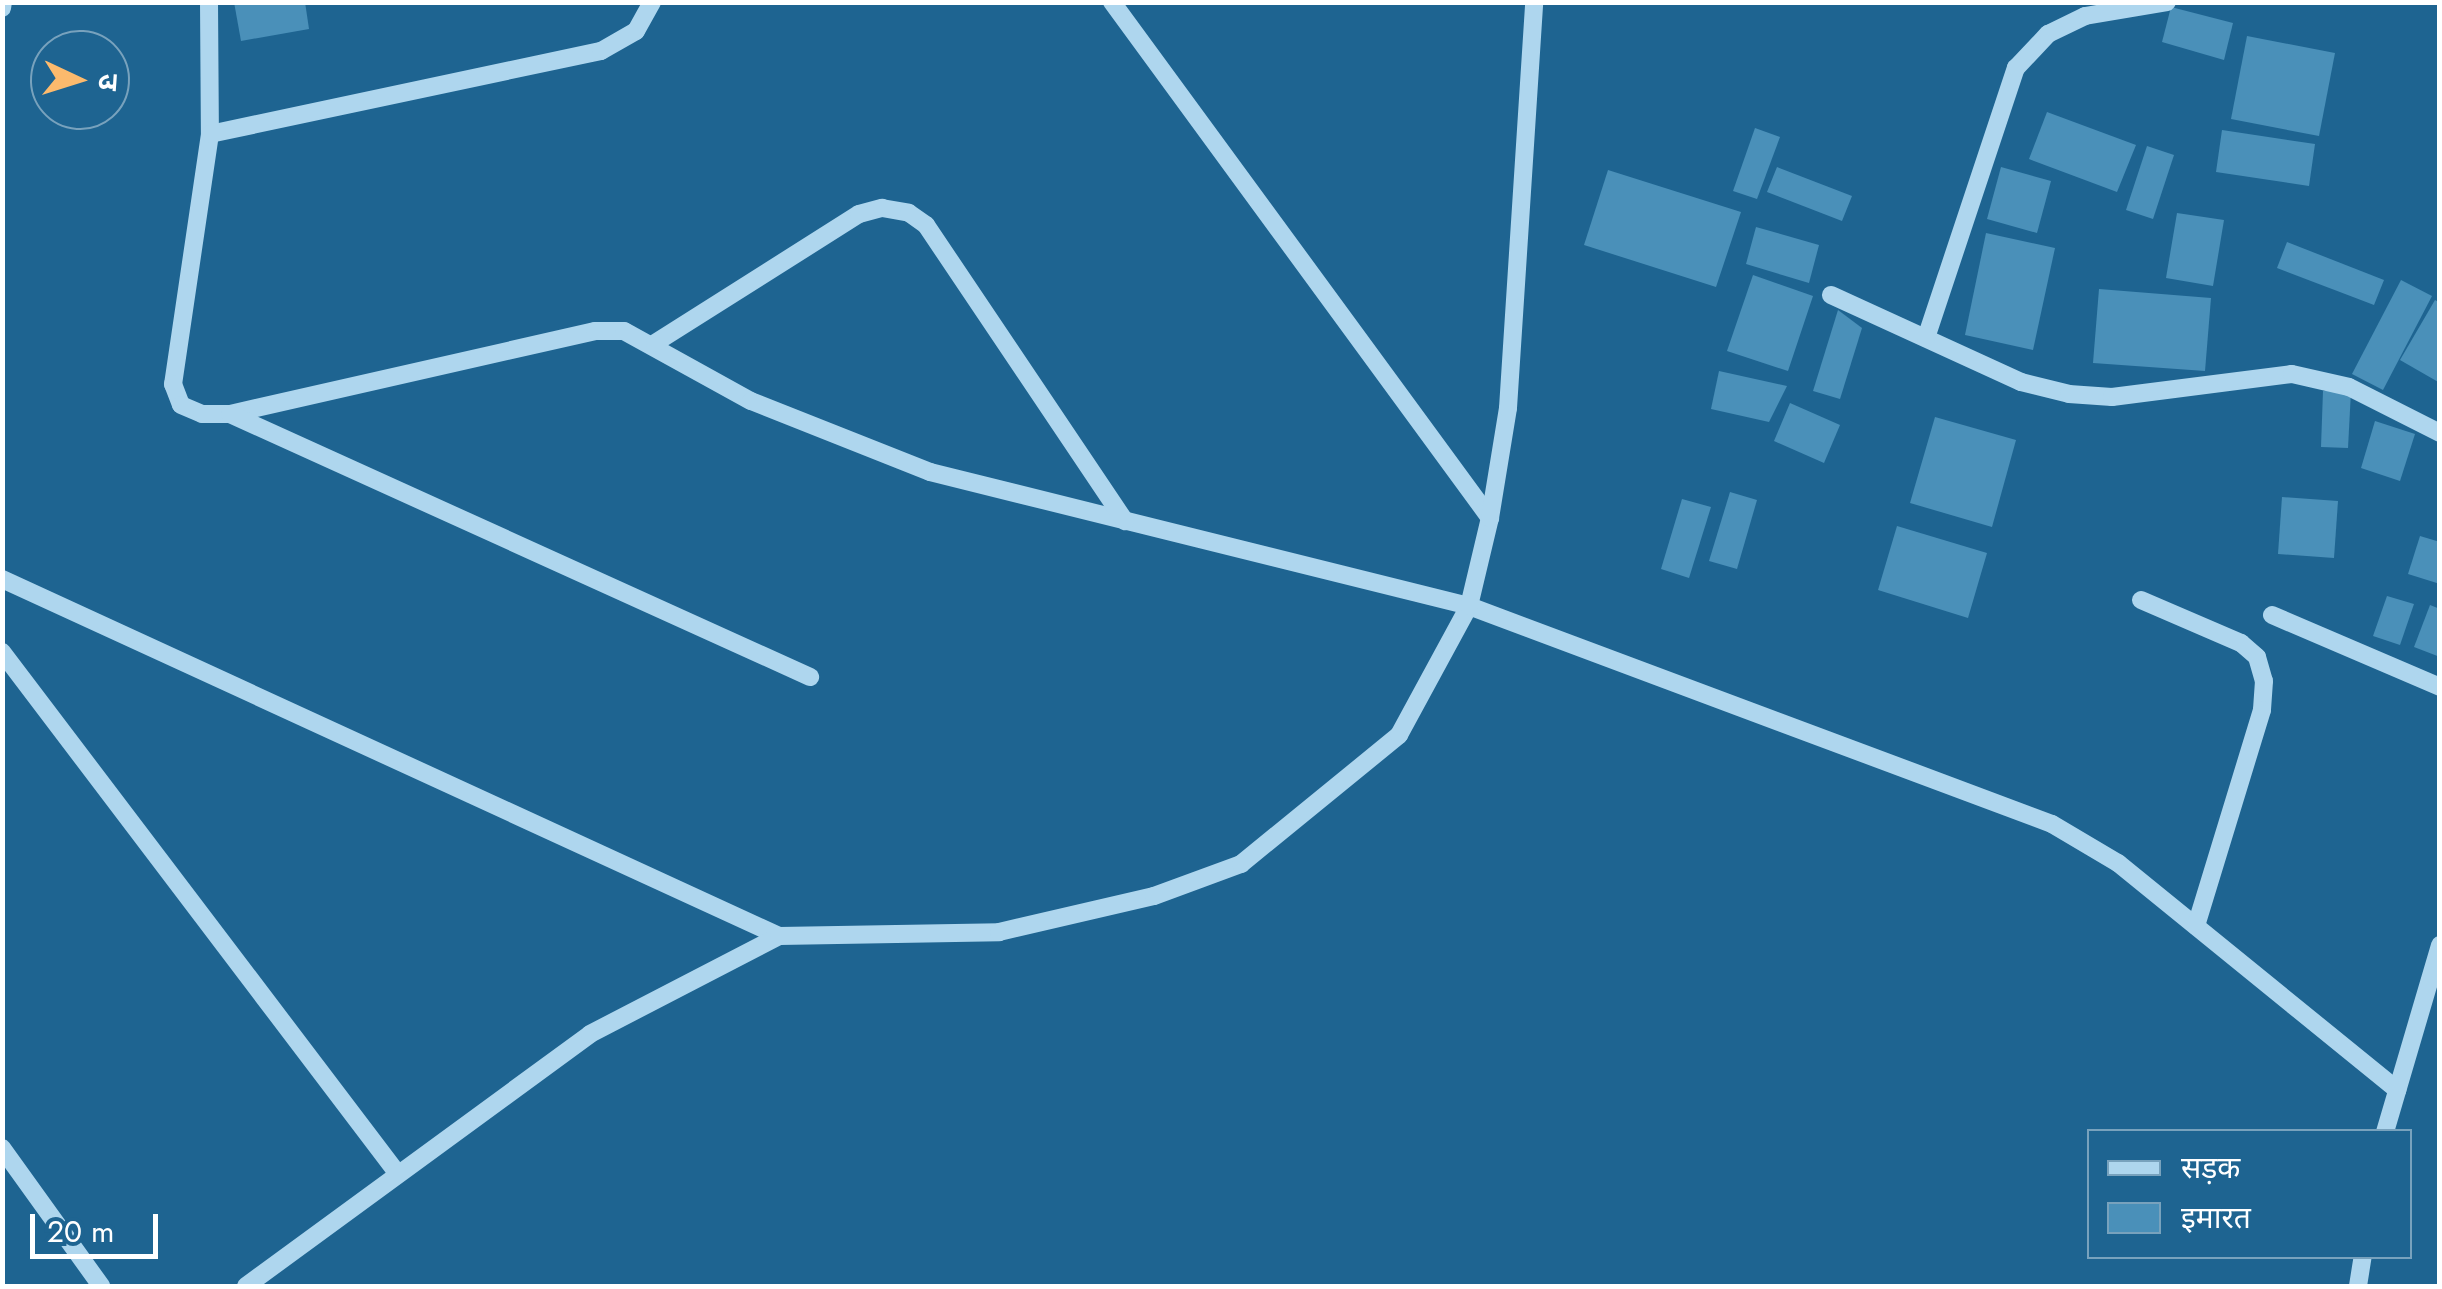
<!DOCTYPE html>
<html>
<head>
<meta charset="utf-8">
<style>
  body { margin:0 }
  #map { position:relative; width:2442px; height:1289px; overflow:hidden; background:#1e6491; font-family:Jost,"Noto Sans Devanagari",sans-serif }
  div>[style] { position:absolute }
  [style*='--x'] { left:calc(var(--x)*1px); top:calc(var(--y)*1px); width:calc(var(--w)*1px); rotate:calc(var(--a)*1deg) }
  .building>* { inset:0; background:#4a90b9 }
  .minor>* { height:18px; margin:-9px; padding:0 9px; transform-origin:9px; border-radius:9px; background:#aed6ee }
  span { translate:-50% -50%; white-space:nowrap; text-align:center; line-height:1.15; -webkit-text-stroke:8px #1e6491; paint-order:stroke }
  .frame { position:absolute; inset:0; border:5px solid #fff; pointer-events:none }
  .legend { position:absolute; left:2087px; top:1129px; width:325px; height:130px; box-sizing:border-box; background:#1e6491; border:2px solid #78a2bd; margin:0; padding:12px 18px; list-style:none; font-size:30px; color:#fff }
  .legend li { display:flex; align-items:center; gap:20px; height:50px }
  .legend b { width:50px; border:2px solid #78a2bd }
  .north { position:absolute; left:30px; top:30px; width:100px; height:100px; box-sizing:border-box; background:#1e6491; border:2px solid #78a2bd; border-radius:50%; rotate:94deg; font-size:28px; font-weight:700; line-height:40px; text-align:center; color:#fff }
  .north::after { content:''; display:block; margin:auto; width:35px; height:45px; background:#fcba6d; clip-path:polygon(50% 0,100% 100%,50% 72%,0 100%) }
  .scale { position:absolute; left:30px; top:1214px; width:128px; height:45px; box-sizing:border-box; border:5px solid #fff; border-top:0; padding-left:12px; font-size:30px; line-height:35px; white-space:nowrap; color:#fff; -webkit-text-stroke:8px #1e6491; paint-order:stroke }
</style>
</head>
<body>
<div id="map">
  <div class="building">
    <i style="clip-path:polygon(234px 2px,305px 2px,309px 29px,241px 41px)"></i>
    <i style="clip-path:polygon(2171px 7px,2233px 23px,2224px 60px,2162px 42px)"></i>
    <i style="clip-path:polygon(2247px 36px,2335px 53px,2319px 136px,2231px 119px)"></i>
    <i style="clip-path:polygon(2047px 112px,2136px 145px,2117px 192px,2029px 159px)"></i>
    <i style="clip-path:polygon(1755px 128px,1780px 137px,1757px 199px,1733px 191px)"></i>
    <i style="clip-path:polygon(2222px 130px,2315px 144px,2309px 186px,2216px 172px)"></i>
    <i style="clip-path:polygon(2147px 146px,2174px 155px,2153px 219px,2126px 210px)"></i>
    <i style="clip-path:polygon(1777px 167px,1852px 196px,1842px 221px,1767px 192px)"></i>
    <i style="clip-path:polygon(2001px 167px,2051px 181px,2037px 233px,1987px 219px)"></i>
    <i style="clip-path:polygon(1608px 170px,1741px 212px,1716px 287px,1584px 245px)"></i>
    <i style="clip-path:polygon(2177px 213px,2224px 220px,2213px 286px,2166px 278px)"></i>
    <i style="clip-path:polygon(1756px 227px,1819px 245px,1809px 283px,1746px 264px)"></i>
    <i style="clip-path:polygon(1986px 233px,2055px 248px,2033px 350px,1965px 335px)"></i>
    <i style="clip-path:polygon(2287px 242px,2384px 280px,2374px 305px,2277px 268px)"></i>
    <i style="clip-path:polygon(1753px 275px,1813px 296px,1788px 371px,1727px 351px)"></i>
    <i style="clip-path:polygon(2401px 280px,2432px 296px,2383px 390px,2352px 374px)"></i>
    <i style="clip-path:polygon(2099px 289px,2211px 298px,2205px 371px,2093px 363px)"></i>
    <i style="clip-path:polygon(2435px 300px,2440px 303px,2440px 383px,2400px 360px)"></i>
    <i style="clip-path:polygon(1838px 310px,1862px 328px,1840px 399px,1813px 391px)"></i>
    <i style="clip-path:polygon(1719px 371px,1787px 386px,1769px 422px,1711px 409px)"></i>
    <i style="clip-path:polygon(2323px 391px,2351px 391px,2348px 448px,2321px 447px)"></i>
    <i style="clip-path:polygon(1790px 403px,1840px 425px,1824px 463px,1774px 441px)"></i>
    <i style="clip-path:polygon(1935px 417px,2016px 440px,1992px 527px,1910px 503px)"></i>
    <i style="clip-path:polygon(2375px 421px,2415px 434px,2400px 481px,2361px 468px)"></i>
    <i style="clip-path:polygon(1730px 492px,1757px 500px,1737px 569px,1709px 561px)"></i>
    <i style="clip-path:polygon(2282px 497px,2338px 501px,2334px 558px,2278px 554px)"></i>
    <i style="clip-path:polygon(1682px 499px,1711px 507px,1689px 578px,1661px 569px)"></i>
    <i style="clip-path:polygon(1897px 526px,1987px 553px,1968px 618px,1878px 590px)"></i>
    <i style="clip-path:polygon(2420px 536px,2440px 542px,2440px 584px,2408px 574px)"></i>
    <i style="clip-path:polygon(2387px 596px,2414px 604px,2400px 645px,2373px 636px)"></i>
    <i style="clip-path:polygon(2430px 605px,2440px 609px,2440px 657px,2414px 647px)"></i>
  </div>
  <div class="minor">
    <i style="--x:209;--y:2;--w:132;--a:89.6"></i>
    <i style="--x:210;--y:134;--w:253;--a:98.4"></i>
    <i style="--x:173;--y:384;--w:22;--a:69"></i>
    <i style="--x:181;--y:405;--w:23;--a:23"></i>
    <i style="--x:202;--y:414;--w:28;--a:0"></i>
    <i style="--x:230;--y:414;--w:374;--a:-12.8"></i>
    <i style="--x:595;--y:331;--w:29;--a:0"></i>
    <i style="--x:624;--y:331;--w:145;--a:28.9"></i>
    <i style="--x:751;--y:401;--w:193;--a:21.6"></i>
    <i style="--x:930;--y:472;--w:555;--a:13.96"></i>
    <i style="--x:1469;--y:606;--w:622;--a:20.5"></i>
    <i style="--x:2052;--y:824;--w:77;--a:30.6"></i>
    <i style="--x:2118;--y:863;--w:360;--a:39.1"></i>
    <i style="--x:1112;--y:2;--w:640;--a:53.78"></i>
    <i style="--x:2;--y:8;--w:6;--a:-81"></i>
    <i style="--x:210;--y:134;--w:400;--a:-12"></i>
    <i style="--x:601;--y:51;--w:40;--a:-29.7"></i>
    <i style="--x:636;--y:31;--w:33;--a:-61"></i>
    <i style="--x:1831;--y:295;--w:209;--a:24.6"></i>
    <i style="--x:2021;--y:382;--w:49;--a:14"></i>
    <i style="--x:2069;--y:394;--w:43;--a:4"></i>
    <i style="--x:2112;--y:397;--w:181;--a:-7.3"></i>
    <i style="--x:2292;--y:374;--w:58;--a:12.8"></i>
    <i style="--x:2349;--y:387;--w:102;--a:26.8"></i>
    <i style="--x:1926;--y:338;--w:285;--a:-71.6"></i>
    <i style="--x:2016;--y:68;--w:47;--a:-46.7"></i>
    <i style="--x:2048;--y:34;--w:41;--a:-25.9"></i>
    <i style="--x:2085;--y:16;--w:83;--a:-9.7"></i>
    <i style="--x:655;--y:343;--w:241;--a:-32.3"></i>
    <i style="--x:859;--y:214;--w:24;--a:-15"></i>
    <i style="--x:882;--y:208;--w:27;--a:10"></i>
    <i style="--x:909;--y:213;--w:21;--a:35"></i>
    <i style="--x:926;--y:225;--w:357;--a:56.1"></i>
    <i style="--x:230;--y:414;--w:637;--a:24.39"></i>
    <i style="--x:2;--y:579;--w:855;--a:24.68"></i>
    <i style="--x:2141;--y:600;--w:109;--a:23.3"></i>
    <i style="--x:2241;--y:643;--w:21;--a:41"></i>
    <i style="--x:2257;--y:657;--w:25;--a:74"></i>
    <i style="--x:2264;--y:681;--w:29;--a:94"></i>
    <i style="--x:2262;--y:710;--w:226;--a:107"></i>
    <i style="--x:2272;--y:615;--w:183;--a:23.2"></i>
    <i style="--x:2;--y:652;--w:655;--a:52.82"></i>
    <i style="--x:2385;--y:1132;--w:195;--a:-73.6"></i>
    <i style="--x:2;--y:1148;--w:170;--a:54.3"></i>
    <i style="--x:246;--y:1286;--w:426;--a:-36.2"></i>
    <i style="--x:590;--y:1034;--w:213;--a:-27.4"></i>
    <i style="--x:779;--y:936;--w:220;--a:-1"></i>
    <i style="--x:999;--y:932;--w:159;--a:-13.1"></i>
    <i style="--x:1154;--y:896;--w:93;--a:-20.2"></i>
    <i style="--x:1241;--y:864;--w:204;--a:-39.2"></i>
    <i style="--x:1399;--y:735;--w:147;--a:-61.5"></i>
    <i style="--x:1469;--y:606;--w:90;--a:-76.6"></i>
    <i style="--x:1490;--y:518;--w:111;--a:-80.7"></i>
    <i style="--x:1508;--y:408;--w:407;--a:-86.3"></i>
    <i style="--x:2358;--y:1286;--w:30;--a:-81"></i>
  </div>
  <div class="frame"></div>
  <ul class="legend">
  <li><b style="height:12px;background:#aed6ee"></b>सड़क</li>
  <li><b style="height:28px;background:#4a90b9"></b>इमारत</li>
  </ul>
  <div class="north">उ</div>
  <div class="scale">20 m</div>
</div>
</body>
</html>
